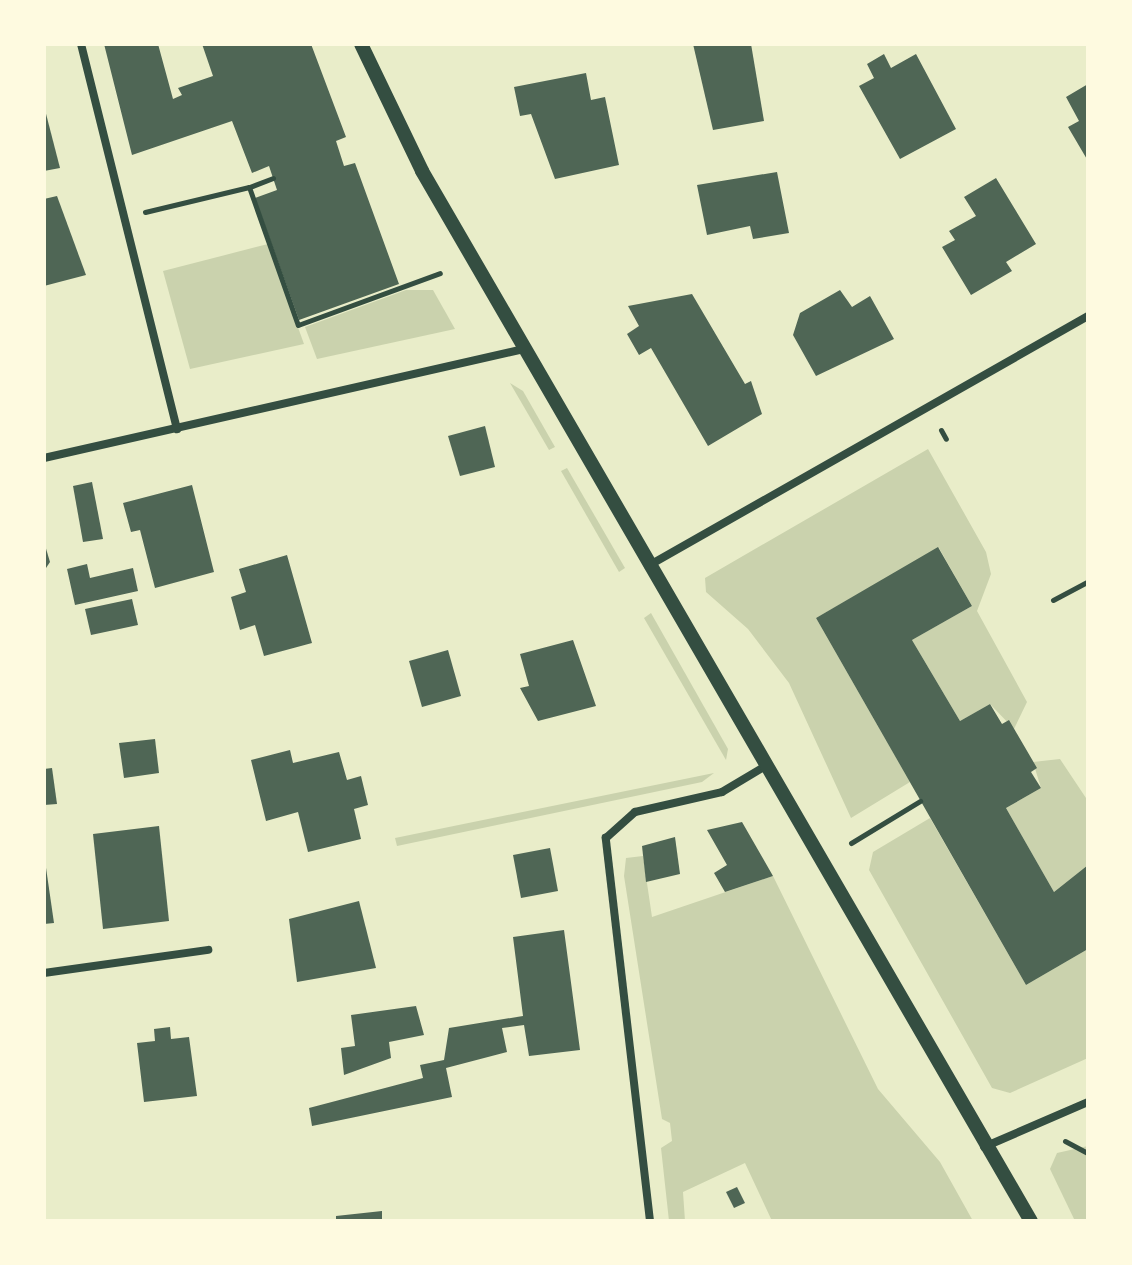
<!DOCTYPE html>
<html>
<head>
<meta charset="utf-8">
<style>
  body { margin:0 }
  #map { position:relative; width:1132px; height:1265px; overflow:hidden; background:#e9edc9; font-family:Figtree,sans-serif }
  div>[style] { position:absolute }
  [style*='--x'] { left:calc(var(--x)*1px); top:calc(var(--y)*1px); width:calc(var(--w)*1px); rotate:calc(var(--a)*1deg) }
  .green>* { inset:0; background:#cad2ad }
  .building>* { inset:0; background:#4f6655 }
  .path>* { height:5px; margin:-2.5px; padding:0 2.5px; transform-origin:2.5px; border-radius:2.5px; background:#344e41 }
  .minor>* { height:8px; margin:-4px; padding:0 4px; transform-origin:4px; border-radius:4px; background:#344e41 }
  .tertiary>* { height:14px; margin:-7px; padding:0 7px; transform-origin:7px; border-radius:7px; background:#344e41 }
  span { translate:-50% -50%; white-space:nowrap; text-align:center; line-height:1.15; -webkit-text-stroke:6px #fefae0; paint-order:stroke }
  .frame { position:absolute; inset:0; border:46px solid #fefae0; pointer-events:none }
</style>
</head>
<body>
<div id="map">
  <div class="green">
    <i style="clip-path:polygon(268px 244px,304px 344px,190px 369px,163px 271px)"></i>
    <i style="clip-path:polygon(406px 290px,433px 290px,455px 329px,317px 359px,305px 327px)"></i>
    <i style="clip-path:polygon(510px 383px,523px 391px,555px 447px,549px 450px)"></i>
    <i style="clip-path:polygon(928px 449px,986px 552px,991px 574px,977px 611px,1027px 702px,1014px 729px,990px 704px,960px 721px,912px 640px,972px 606px,939px 548px,816px 618px,910px 782px,851px 818px,789px 683px,748px 629px,706px 592px,705px 578px)"></i>
    <i style="clip-path:polygon(567px 468px,625px 568px,619px 572px,561px 471px)"></i>
    <i style="clip-path:polygon(651px 613px,728px 749px,726px 760px,644px 618px)"></i>
    <i style="clip-path:polygon(1060px 759px,1088px 801px,1088px 865px,1054px 892px,1006px 808px,1041px 788px,1033px 762px)"></i>
    <i style="clip-path:polygon(714px 773px,702px 782px,397px 846px,395px 838px)"></i>
    <i style="clip-path:polygon(930px 818px,1026px 985px,1088px 949px,1088px 1058px,1010px 1093px,992px 1088px,869px 870px,873px 852px)"></i>
    <i style="clip-path:polygon(643px 856px,652px 917px,773px 876px,878px 1089px,940px 1162px,973px 1221px,772px 1221px,745px 1163px,683px 1192px,685px 1221px,669px 1221px,661px 1148px,672px 1141px,670px 1123px,662px 1119px,624px 876px,626px 858px)"></i>
    <i style="clip-path:polygon(1088px 1146px,1088px 1221px,1075px 1221px,1050px 1169px,1057px 1153px)"></i>
  </div>
  <div class="building">
    <i style="clip-path:polygon(104px 44px,158px 44px,173px 99px,182px 95px,178px 88px,213px 76px,202px 44px,311px 44px,346px 137px,336px 141px,344px 166px,355px 163px,399px 284px,299px 320px,255px 198px,277px 190px,269px 166px,252px 173px,232px 121px,132px 155px)"></i>
    <i style="clip-path:polygon(693px 44px,751px 44px,764px 121px,713px 130px)"></i>
    <i style="clip-path:polygon(884px 54px,891px 68px,916px 54px,956px 129px,900px 159px,859px 86px,874px 78px,867px 64px)"></i>
    <i style="clip-path:polygon(586px 73px,591px 100px,605px 97px,619px 165px,555px 179px,531px 114px,520px 116px,514px 87px)"></i>
    <i style="clip-path:polygon(1088px 84px,1088px 161px,1068px 127px,1079px 121px,1066px 97px)"></i>
    <i style="clip-path:polygon(44px 106px,60px 168px,44px 171px)"></i>
    <i style="clip-path:polygon(777px 172px,789px 233px,753px 239px,750px 226px,707px 235px,697px 185px)"></i>
    <i style="clip-path:polygon(996px 178px,1036px 244px,1006px 262px,1012px 271px,971px 295px,942px 247px,955px 240px,949px 231px,976px 216px,964px 197px)"></i>
    <i style="clip-path:polygon(57px 196px,86px 275px,44px 286px,44px 199px)"></i>
    <i style="clip-path:polygon(840px 290px,852px 307px,870px 296px,894px 339px,816px 376px,793px 335px,800px 313px)"></i>
    <i style="clip-path:polygon(692px 294px,745px 384px,751px 381px,762px 414px,708px 446px,651px 348px,639px 355px,627px 334px,639px 326px,628px 306px)"></i>
    <i style="clip-path:polygon(485px 426px,495px 467px,460px 476px,448px 436px)"></i>
    <i style="clip-path:polygon(92px 482px,103px 539px,83px 542px,73px 486px)"></i>
    <i style="clip-path:polygon(192px 485px,214px 572px,155px 588px,140px 530px,131px 532px,123px 503px)"></i>
    <i style="clip-path:polygon(44px 542px,50px 562px,44px 571px)"></i>
    <i style="clip-path:polygon(938px 547px,972px 606px,912px 640px,960px 721px,990px 704px,1002px 724px,1009px 720px,1037px 768px,1031px 772px,1041px 788px,1006px 808px,1054px 892px,1088px 865px,1088px 949px,1026px 985px,816px 618px)"></i>
    <i style="clip-path:polygon(287px 555px,312px 643px,264px 656px,255px 625px,240px 630px,231px 597px,246px 592px,239px 569px)"></i>
    <i style="clip-path:polygon(87px 564px,90px 578px,133px 568px,138px 591px,75px 605px,67px 569px)"></i>
    <i style="clip-path:polygon(132px 599px,138px 625px,91px 635px,85px 609px)"></i>
    <i style="clip-path:polygon(573px 640px,596px 706px,538px 721px,520px 688px,529px 686px,520px 654px)"></i>
    <i style="clip-path:polygon(448px 650px,461px 696px,422px 707px,409px 661px)"></i>
    <i style="clip-path:polygon(155px 739px,159px 773px,124px 778px,119px 743px)"></i>
    <i style="clip-path:polygon(290px 750px,293px 763px,339px 752px,347px 780px,361px 776px,368px 805px,354px 809px,361px 839px,308px 852px,298px 812px,266px 821px,251px 760px)"></i>
    <i style="clip-path:polygon(52px 768px,57px 804px,44px 805px,44px 769px)"></i>
    <i style="clip-path:polygon(742px 822px,773px 876px,725px 892px,714px 873px,727px 865px,707px 830px)"></i>
    <i style="clip-path:polygon(159px 826px,169px 921px,103px 929px,93px 834px)"></i>
    <i style="clip-path:polygon(675px 837px,680px 874px,646px 882px,642px 846px)"></i>
    <i style="clip-path:polygon(550px 848px,558px 891px,521px 898px,513px 855px)"></i>
    <i style="clip-path:polygon(44px 854px,54px 923px,44px 924px)"></i>
    <i style="clip-path:polygon(359px 901px,376px 968px,297px 982px,289px 919px)"></i>
    <i style="clip-path:polygon(564px 930px,580px 1050px,529px 1056px,524px 1025px,502px 1028px,507px 1052px,446px 1068px,452px 1097px,312px 1126px,309px 1108px,423px 1078px,420px 1065px,444px 1060px,449px 1028px,523px 1016px,513px 937px)"></i>
    <i style="clip-path:polygon(416px 1006px,424px 1035px,389px 1042px,391px 1058px,344px 1075px,341px 1048px,355px 1046px,351px 1015px)"></i>
    <i style="clip-path:polygon(170px 1027px,171px 1039px,189px 1037px,197px 1096px,144px 1102px,137px 1043px,155px 1041px,154px 1029px)"></i>
    <i style="clip-path:polygon(737px 1187px,745px 1203px,734px 1208px,726px 1192px)"></i>
    <i style="clip-path:polygon(382px 1211px,382px 1221px,336px 1221px,336px 1216px)"></i>
  </div>
  <div class="path">
    <i style="--x:273;--y:178;--w:26;--a:159"></i>
    <i style="--x:249;--y:187;--w:146;--a:70.5"></i>
    <i style="--x:298;--y:325;--w:151;--a:-20.1"></i>
    <i style="--x:145;--y:212;--w:107;--a:-13.5"></i>
    <i style="--x:941;--y:430;--w:10;--a:61"></i>
    <i style="--x:1053;--y:600;--w:40;--a:-28"></i>
    <i style="--x:851;--y:843;--w:81;--a:-31.3"></i>
    <i style="--x:1065;--y:1141;--w:26;--a:28"></i>
  </div>
  <div class="minor">
    <i style="--x:81;--y:44;--w:397;--a:76"></i>
    <i style="--x:44;--y:458;--w:492;--a:-12.8"></i>
    <i style="--x:648;--y:566;--w:506;--a:-29.6"></i>
    <i style="--x:44;--y:973;--w:166;--a:-8"></i>
    <i style="--x:984;--y:1147;--w:113;--a:-23.4"></i>
    <i style="--x:650;--y:1221;--w:386;--a:-96.6"></i>
    <i style="--x:606;--y:838;--w:39;--a:-42"></i>
    <i style="--x:635;--y:812;--w:89;--a:-12.9"></i>
    <i style="--x:722;--y:792;--w:49;--a:-30.8"></i>
  </div>
  <div class="tertiary">
    <i style="--x:361;--y:44;--w:141;--a:64.3"></i>
    <i style="--x:422;--y:171;--w:1214;--a:59.89"></i>
  </div>
  <div class="frame"></div>
</div>
</body>
</html>
